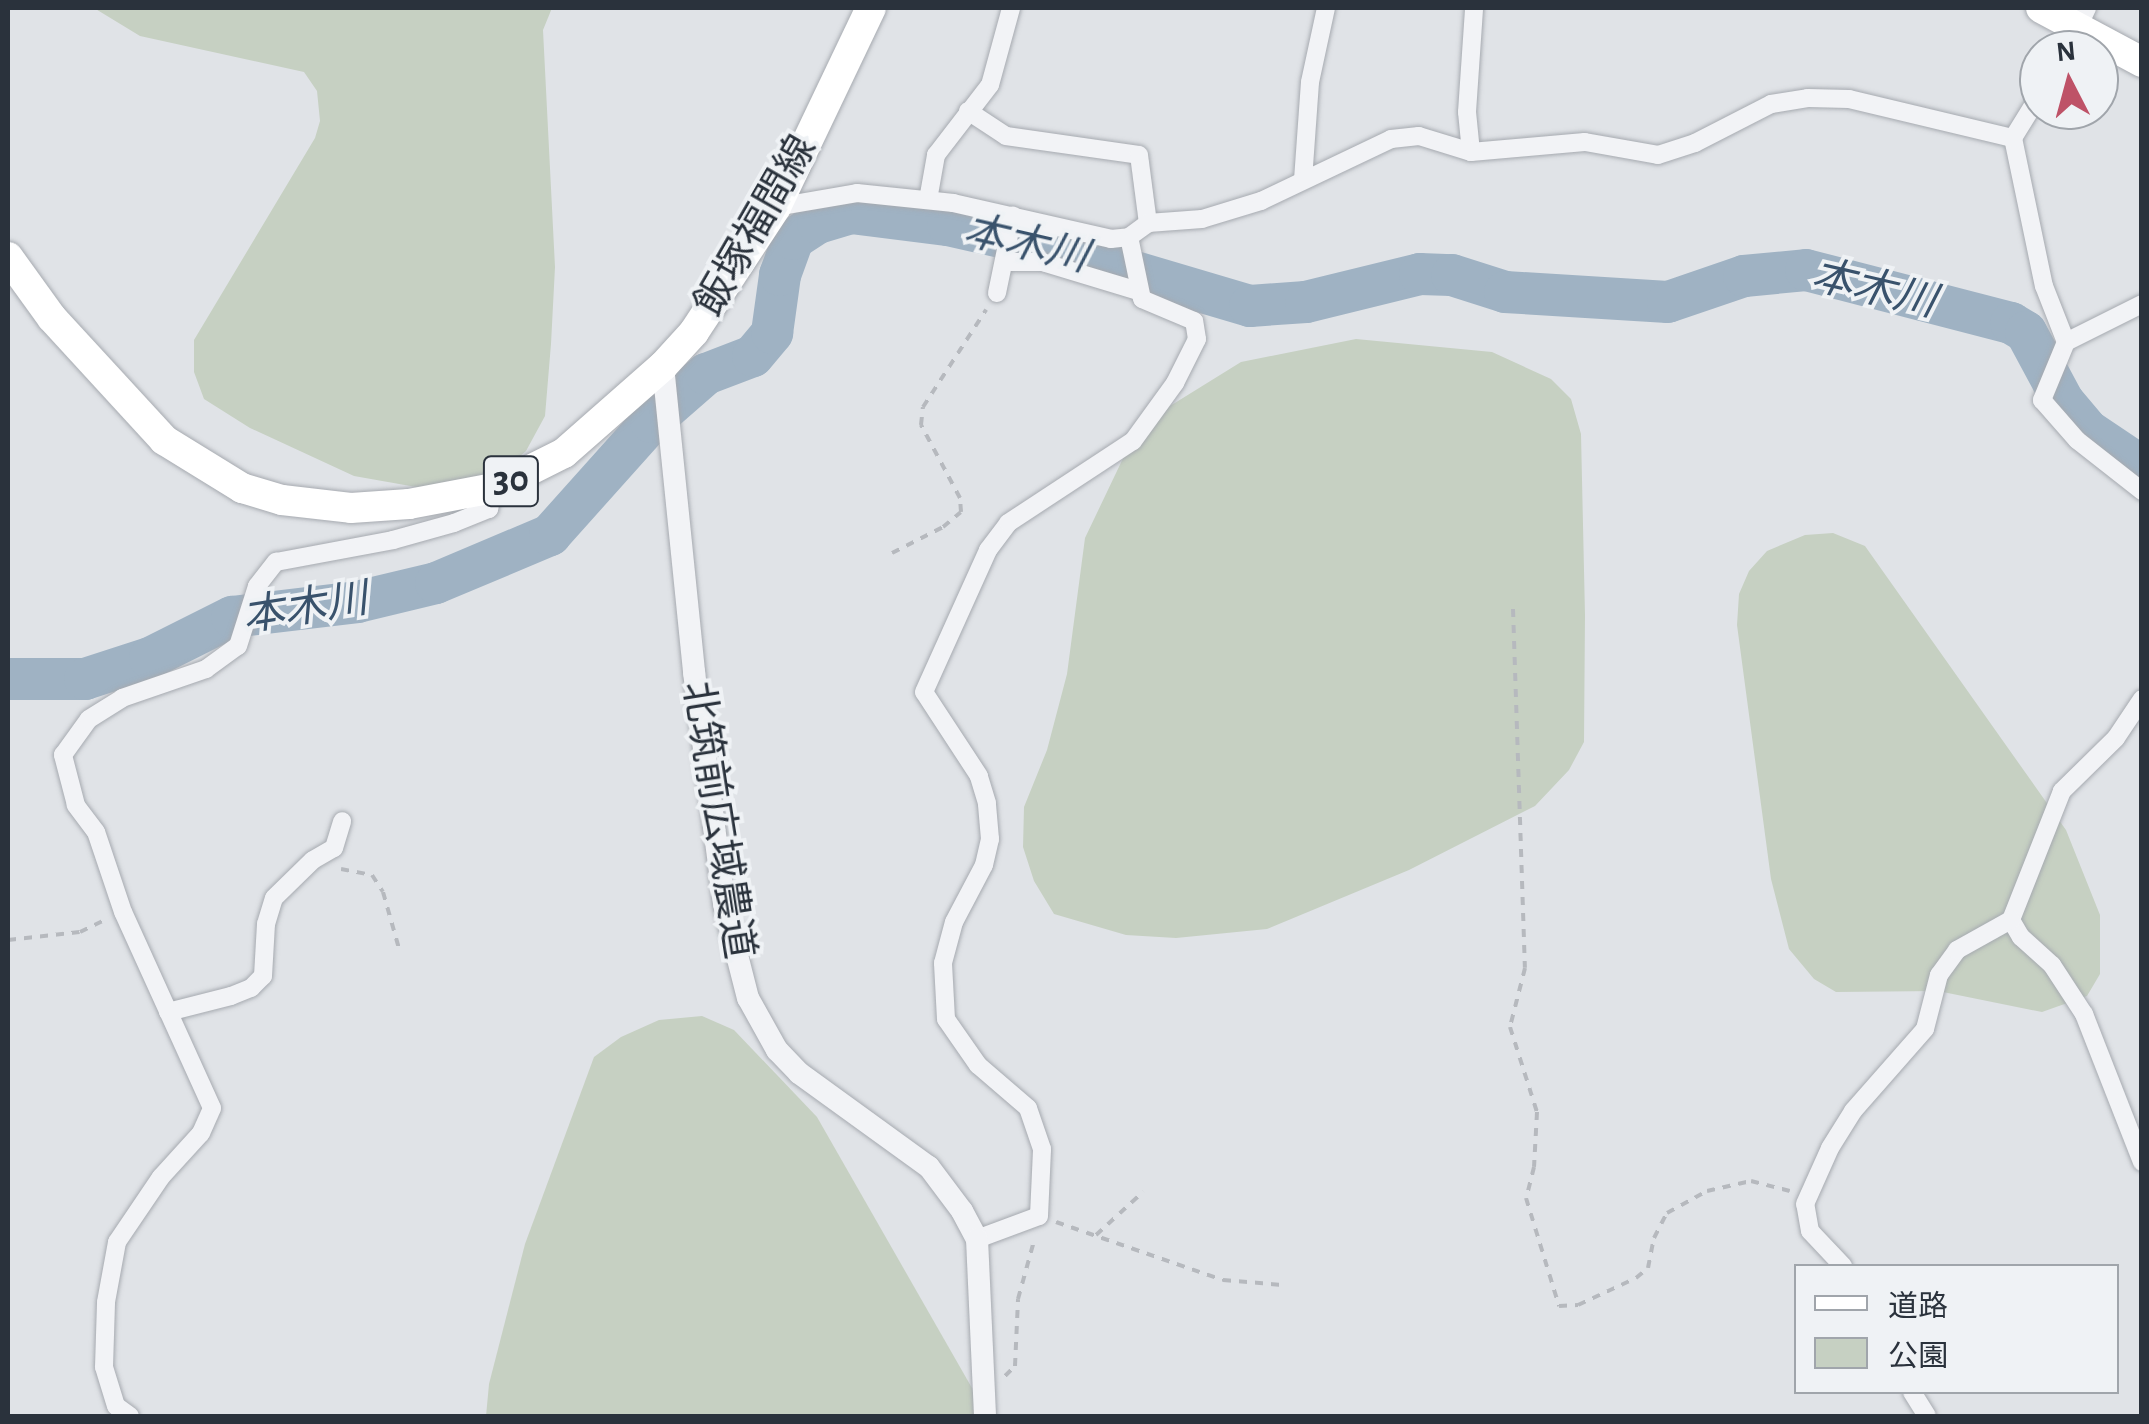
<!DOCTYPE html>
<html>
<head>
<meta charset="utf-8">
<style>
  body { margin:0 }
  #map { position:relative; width:2149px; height:1424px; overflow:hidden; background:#e0e3e7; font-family:"Alegreya Sans","Noto Sans JP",sans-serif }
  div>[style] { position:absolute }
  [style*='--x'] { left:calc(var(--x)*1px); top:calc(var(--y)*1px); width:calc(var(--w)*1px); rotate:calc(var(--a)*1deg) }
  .green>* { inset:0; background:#c6d0c2 }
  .river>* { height:42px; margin:-21px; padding:0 21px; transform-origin:21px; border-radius:21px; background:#9fb2c3 }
  .path>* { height:4px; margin-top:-2px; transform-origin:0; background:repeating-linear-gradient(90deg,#b6b9be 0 8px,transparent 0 16px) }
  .roads { filter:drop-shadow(0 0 2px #a6aab0) drop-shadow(0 0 2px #a6aab0) }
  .minor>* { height:18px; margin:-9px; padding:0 9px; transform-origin:9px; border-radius:9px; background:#f2f3f6 }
  .tertiary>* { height:22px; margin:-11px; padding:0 11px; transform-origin:11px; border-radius:11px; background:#f2f3f6 }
  .primary>* { height:30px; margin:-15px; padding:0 15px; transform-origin:15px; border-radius:15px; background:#fff }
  span { translate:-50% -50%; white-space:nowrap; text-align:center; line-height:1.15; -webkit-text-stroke:8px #eff2f5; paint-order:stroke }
  .shield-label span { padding:2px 8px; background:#eff2f5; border:2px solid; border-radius:8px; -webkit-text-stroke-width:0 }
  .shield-label { font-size:38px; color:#2a323c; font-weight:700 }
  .street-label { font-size:40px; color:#2a323c }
  .water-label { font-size:42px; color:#39526c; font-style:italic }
  .frame { position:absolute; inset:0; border:10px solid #2a323c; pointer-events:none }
  .legend { position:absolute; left:1794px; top:1264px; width:325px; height:130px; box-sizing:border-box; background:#eff2f5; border:2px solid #a0a5ab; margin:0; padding:12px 18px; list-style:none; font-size:30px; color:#2a323c }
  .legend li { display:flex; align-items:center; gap:20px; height:50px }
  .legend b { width:50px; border:2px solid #a0a5ab }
  .north { position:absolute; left:2019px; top:30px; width:100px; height:100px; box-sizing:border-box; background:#eff2f5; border:2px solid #a0a5ab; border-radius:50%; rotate:354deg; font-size:28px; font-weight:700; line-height:40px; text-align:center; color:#2a323c }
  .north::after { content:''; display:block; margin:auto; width:35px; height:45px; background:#be5267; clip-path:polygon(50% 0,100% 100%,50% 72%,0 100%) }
</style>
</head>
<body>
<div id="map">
  <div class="green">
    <i style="clip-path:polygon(94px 8px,552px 8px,543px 30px,555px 267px,551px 344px,545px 416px,526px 451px,482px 489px,450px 493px,354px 476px,250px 428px,204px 399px,194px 372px,194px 340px,315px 138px,320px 121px,317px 91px,304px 72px,140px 36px)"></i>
    <i style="clip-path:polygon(1356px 339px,1492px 352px,1551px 379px,1571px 399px,1581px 434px,1585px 615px,1584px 742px,1569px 770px,1535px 806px,1409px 870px,1267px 929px,1176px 938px,1126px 935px,1054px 914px,1034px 881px,1023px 847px,1024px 807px,1047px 750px,1067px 674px,1085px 538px,1127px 450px,1170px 406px,1241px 362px)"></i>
    <i style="clip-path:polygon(1833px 533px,1865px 546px,2066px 830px,2100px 915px,2100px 974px,2087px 996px,2042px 1012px,1938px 991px,1836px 992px,1814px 979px,1789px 949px,1771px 879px,1737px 625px,1739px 594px,1749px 571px,1767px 551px,1805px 535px)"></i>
    <i style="clip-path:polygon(702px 1016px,734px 1030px,817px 1117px,988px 1416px,486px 1416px,489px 1384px,525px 1244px,594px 1057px,621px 1037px,659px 1020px)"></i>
  </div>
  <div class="river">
    <i style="--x:8;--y:679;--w:77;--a:0"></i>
    <i style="--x:85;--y:679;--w:68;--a:-17.9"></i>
    <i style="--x:150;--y:658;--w:92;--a:-26.6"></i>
    <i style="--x:232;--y:617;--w:126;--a:-6.8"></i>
    <i style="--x:357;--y:602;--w:81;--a:-13.5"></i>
    <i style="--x:436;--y:583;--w:124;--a:-22.8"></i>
    <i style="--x:550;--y:535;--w:152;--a:-48.2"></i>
    <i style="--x:651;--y:422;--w:73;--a:-41.1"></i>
    <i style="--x:706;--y:374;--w:50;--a:-21"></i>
    <i style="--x:753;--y:356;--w:30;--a:-50"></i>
    <i style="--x:772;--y:333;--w:59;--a:-82.1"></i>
    <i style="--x:780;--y:275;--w:38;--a:-70"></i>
    <i style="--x:793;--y:239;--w:30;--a:-33"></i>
    <i style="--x:818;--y:223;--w:34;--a:-17"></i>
    <i style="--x:851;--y:213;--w:98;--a:7.1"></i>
    <i style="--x:948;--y:225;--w:126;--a:12.8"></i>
    <i style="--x:1071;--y:253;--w:187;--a:16.5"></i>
    <i style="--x:1250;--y:306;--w:56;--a:-4.1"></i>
    <i style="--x:1306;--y:302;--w:117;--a:-13.8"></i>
    <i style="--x:1420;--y:274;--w:32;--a:2"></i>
    <i style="--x:1452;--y:275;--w:56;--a:17.8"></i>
    <i style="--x:1505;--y:292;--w:163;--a:3.5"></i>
    <i style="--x:1668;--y:302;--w:80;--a:-18.9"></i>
    <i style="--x:1744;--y:276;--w:62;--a:-5.5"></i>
    <i style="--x:1806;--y:270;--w:212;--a:14.5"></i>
    <i style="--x:2011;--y:323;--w:17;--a:31"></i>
    <i style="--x:2026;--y:332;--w:78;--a:61.8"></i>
    <i style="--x:2063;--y:401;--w:38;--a:50"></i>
    <i style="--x:2087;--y:430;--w:66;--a:33.9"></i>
  </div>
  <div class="path">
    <i style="--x:892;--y:553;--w:57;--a:-27"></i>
    <i style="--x:943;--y:527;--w:23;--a:-40"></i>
    <i style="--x:961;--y:512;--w:14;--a:-94"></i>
    <i style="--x:960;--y:498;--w:83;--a:-118.1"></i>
    <i style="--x:921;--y:425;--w:18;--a:-84"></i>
    <i style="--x:923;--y:407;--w:116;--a:-57"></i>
    <i style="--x:1513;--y:609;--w:359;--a:88.1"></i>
    <i style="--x:1525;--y:968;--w:61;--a:104.3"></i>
    <i style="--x:1510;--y:1027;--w:89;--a:72.4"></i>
    <i style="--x:1537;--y:1112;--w:55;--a:93.1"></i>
    <i style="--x:1534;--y:1167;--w:32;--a:104"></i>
    <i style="--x:1526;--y:1198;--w:113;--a:73"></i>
    <i style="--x:1559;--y:1306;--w:19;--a:-3"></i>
    <i style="--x:1578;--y:1305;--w:64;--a:-25"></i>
    <i style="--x:1636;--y:1278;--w:16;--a:-40"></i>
    <i style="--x:1648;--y:1268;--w:31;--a:-79"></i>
    <i style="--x:1654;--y:1238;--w:28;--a:-63"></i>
    <i style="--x:1667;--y:1213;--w:46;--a:-28.8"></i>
    <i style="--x:1707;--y:1191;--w:45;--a:-12.8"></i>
    <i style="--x:1751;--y:1181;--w:40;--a:14.4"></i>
    <i style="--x:341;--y:869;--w:32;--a:11"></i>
    <i style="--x:372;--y:875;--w:20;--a:57"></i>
    <i style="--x:383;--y:892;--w:62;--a:74.2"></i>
    <i style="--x:8;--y:940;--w:72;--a:-6.3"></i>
    <i style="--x:80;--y:932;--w:28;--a:-26"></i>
    <i style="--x:1056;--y:1222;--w:177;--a:19.2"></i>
    <i style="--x:1223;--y:1280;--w:59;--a:4.8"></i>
    <i style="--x:1096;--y:1235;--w:64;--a:-42.5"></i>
    <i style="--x:1005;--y:1376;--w:14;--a:-45"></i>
    <i style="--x:1015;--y:1366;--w:67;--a:-87.4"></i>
    <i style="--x:1018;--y:1299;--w:60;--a:-74.6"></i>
  </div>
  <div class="roads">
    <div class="minor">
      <i style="--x:2067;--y:50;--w:47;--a:-64.5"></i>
      <i style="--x:968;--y:111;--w:45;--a:33.3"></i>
      <i style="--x:1006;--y:136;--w:134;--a:8.1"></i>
      <i style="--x:1139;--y:155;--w:69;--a:82.5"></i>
      <i style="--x:2013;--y:138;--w:151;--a:78.2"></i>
      <i style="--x:2044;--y:286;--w:60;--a:68.6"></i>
      <i style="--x:2066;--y:342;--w:63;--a:112.5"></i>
      <i style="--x:2042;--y:400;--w:53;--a:48.8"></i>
      <i style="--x:2077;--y:440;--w:83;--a:38.1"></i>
      <i style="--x:1471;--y:152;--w:40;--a:-95.7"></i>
      <i style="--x:1467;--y:112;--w:104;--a:-86.1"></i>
      <i style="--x:1303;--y:180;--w:98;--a:-85.9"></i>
      <i style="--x:1310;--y:82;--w:76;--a:-77.8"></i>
      <i style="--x:928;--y:200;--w:46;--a:-79.9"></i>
      <i style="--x:936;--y:155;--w:88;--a:-52.4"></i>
      <i style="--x:990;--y:85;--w:80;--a:-74.7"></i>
      <i style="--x:776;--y:207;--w:82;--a:-9.8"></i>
      <i style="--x:857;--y:193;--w:97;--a:5.9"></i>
      <i style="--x:953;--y:203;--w:162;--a:12.8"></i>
      <i style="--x:1111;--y:239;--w:18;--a:-6"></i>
      <i style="--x:1129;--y:237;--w:24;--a:-36"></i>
      <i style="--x:1148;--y:223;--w:54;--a:-4.2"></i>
      <i style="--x:1202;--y:219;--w:62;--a:-17"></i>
      <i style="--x:1261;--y:201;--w:144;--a:-25.5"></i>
      <i style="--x:1391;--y:139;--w:28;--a:-6"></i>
      <i style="--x:1419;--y:136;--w:54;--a:17.1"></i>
      <i style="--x:1471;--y:152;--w:114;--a:-5"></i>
      <i style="--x:1585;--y:142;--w:74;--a:10.1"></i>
      <i style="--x:1658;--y:155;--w:39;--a:-18"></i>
      <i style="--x:1695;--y:143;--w:85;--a:-27.2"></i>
      <i style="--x:1771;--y:104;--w:37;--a:-9"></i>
      <i style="--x:1808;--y:98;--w:41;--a:1.4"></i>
      <i style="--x:1849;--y:99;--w:169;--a:13.4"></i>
      <i style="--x:2013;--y:138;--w:49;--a:-58.2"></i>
      <i style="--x:1005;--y:262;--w:37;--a:0"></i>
      <i style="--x:1042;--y:262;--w:100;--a:16.8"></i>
      <i style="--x:997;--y:293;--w:79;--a:-78.3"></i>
      <i style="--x:2066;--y:342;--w:85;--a:-26.6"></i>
      <i style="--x:2142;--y:699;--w:47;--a:123.7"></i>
      <i style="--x:2116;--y:738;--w:76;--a:135.5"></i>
      <i style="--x:2062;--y:791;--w:139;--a:111.6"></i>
      <i style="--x:2011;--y:920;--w:20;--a:60"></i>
      <i style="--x:2021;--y:937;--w:42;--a:42.1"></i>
      <i style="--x:2052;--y:965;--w:59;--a:56.9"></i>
      <i style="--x:2084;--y:1014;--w:159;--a:68.6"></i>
      <i style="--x:168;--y:1012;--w:65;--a:-14.3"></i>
      <i style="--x:231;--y:996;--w:22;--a:-22"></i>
      <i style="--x:251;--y:988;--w:17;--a:-45"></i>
      <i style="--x:263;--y:976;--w:52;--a:-86.7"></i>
      <i style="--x:266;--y:924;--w:27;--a:-73"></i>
      <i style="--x:274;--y:898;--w:54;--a:-44.3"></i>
      <i style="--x:313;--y:860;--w:24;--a:-30"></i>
      <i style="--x:334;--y:848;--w:28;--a:-73"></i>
      <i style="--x:977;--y:1239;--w:66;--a:-20.4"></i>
      <i style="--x:1039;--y:1216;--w:67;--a:-87.4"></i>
      <i style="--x:1042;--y:1149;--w:43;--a:-108.9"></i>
      <i style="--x:1028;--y:1108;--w:66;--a:-139.3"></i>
      <i style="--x:978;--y:1065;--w:56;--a:-124.8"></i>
      <i style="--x:946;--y:1019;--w:56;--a:-93.1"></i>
      <i style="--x:943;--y:963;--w:42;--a:-75"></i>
      <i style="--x:954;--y:922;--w:64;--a:-62.2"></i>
      <i style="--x:984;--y:865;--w:27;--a:-77"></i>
      <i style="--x:990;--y:839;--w:36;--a:-95"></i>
      <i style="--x:987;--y:803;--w:28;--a:-107"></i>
      <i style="--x:979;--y:776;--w:100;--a:-123.2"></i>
      <i style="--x:924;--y:692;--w:156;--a:-65.7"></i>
      <i style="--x:988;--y:550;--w:34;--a:-53"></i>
      <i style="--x:1008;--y:523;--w:149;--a:-33.3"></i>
      <i style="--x:1133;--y:441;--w:72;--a:-54.1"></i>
      <i style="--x:1175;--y:383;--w:49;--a:-63.4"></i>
      <i style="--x:1197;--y:339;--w:18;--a:-99"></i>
      <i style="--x:1194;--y:321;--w:56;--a:-157.1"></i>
      <i style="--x:1142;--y:299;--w:63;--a:-101.8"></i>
      <i style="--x:1843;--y:1266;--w:48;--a:-133.3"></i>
      <i style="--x:1810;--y:1231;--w:27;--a:-100"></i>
      <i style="--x:1805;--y:1204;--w:61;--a:-65.9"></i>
      <i style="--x:1830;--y:1148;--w:44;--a:-58.1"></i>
      <i style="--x:1853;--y:1111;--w:109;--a:-48.7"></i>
      <i style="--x:1925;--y:1029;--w:56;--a:-75.5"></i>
      <i style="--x:1939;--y:975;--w:31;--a:-54"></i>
      <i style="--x:1957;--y:950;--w:62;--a:-29.1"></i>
      <i style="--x:1912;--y:1392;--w:28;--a:58"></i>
      <i style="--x:130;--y:1416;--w:17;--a:-144"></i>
      <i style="--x:116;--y:1406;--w:41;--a:-107.1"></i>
      <i style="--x:104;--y:1367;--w:65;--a:-88.2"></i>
      <i style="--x:106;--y:1302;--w:61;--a:-79.6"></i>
      <i style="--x:117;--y:1242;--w:78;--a:-55.9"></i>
      <i style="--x:161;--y:1177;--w:59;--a:-47.7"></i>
      <i style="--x:201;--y:1133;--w:27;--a:-66"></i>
      <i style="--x:212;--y:1108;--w:215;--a:-114.4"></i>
      <i style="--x:123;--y:912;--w:84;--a:-108.6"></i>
      <i style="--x:96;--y:832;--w:34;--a:-127"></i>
      <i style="--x:76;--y:805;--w:52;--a:-104.6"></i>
      <i style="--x:63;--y:755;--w:44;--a:-54.2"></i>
      <i style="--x:89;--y:719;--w:39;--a:-32"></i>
      <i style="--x:122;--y:698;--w:89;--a:-19"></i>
      <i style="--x:206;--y:669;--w:39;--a:-36"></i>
      <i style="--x:238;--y:646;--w:63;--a:-72.4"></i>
      <i style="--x:257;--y:586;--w:31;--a:-52"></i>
      <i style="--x:276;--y:562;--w:119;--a:-10.6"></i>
      <i style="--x:393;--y:540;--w:63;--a:-15.6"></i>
      <i style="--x:454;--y:523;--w:38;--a:-22"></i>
      <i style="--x:489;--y:509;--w:22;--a:-77"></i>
    </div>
    <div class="tertiary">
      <i style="--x:663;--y:366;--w:308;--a:84.2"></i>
      <i style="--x:694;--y:672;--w:234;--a:82.6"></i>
      <i style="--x:724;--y:904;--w:97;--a:75.7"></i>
      <i style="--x:748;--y:998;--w:60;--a:60.9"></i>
      <i style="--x:777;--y:1050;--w:32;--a:46"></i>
      <i style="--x:799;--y:1073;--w:160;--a:35.9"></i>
      <i style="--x:929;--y:1167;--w:55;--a:53.1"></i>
      <i style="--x:962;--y:1211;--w:32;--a:62"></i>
      <i style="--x:977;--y:1239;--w:177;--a:87.4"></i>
    </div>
    <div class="primary">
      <i style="--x:2041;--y:8;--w:115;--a:28.1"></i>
      <i style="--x:8;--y:257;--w:75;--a:54.2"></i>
      <i style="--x:52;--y:318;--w:166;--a:47.4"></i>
      <i style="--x:164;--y:440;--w:92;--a:31.6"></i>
      <i style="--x:242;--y:488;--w:42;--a:16.7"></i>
      <i style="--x:282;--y:500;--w:69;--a:6.6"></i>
      <i style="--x:351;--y:508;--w:58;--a:-3.9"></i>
      <i style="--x:409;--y:504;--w:86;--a:-10.7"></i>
      <i style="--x:494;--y:488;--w:78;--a:-26.6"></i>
      <i style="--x:564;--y:453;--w:132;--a:-41.3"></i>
      <i style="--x:663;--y:366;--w:46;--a:-47.6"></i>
      <i style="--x:694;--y:332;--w:149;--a:-56.7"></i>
      <i style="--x:776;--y:207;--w:221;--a:-64.5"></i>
    </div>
  </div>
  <div class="shield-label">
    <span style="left:511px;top:481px">30</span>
  </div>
  <div class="street-label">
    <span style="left:756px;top:226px;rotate:-60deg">飯塚福間線</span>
    <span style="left:718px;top:820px;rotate:81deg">北筑前広域農道</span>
  </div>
  <div class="water-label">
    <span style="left:1026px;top:244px;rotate:13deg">本木川</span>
    <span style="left:1874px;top:289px;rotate:13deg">本木川</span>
    <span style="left:305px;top:608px;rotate:-9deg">本木川</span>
  </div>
  <div class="frame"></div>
  <ul class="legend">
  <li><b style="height:12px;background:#fff"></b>道路</li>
  <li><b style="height:28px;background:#c6d0c2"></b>公園</li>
  </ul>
  <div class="north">N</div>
</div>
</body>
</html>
